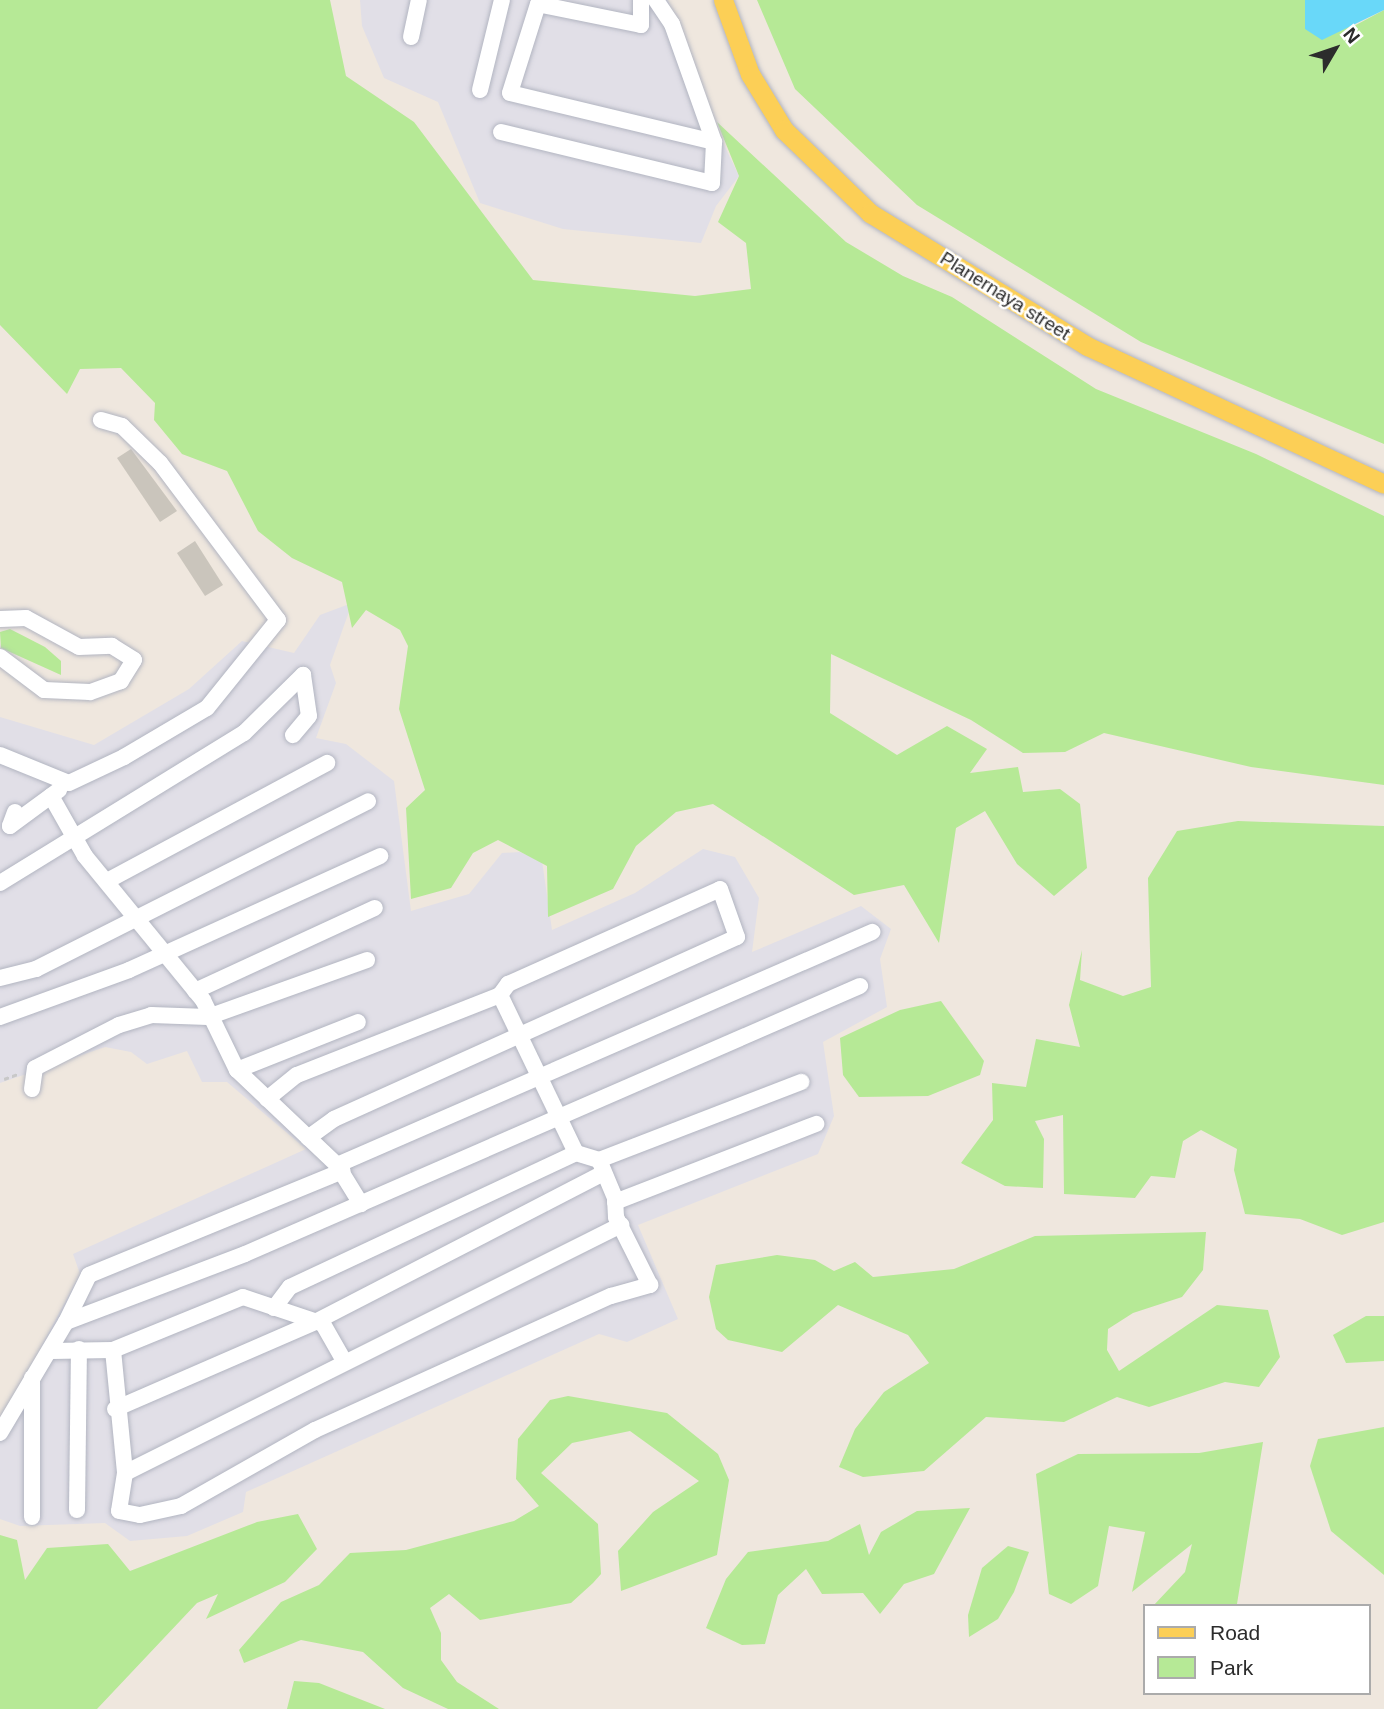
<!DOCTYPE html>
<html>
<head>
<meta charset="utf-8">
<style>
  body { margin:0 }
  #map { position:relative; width:1384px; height:1709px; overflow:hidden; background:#efe7de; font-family:Arial,sans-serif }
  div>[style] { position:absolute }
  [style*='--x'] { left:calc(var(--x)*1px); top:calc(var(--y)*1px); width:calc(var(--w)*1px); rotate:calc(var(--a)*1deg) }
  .industrial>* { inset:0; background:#e1dfe7 }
  .green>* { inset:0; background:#b6e996 }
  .water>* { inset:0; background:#69d8f9 }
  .building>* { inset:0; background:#cac5bc }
  .path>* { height:2.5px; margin-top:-1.25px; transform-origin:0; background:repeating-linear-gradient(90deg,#c8c8c8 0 5px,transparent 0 8.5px) }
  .roads { filter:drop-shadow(0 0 2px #b2b5c1) drop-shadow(0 0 2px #b2b5c1) }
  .minor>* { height:16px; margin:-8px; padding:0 8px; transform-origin:8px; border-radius:8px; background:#fff }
  .major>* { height:19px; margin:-9.5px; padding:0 9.5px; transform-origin:9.5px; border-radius:9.5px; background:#fccf56 }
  span { translate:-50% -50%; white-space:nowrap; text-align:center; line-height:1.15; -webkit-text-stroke:5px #fff; paint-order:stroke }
  .street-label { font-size:19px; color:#2c2c2c }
  .legend { position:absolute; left:1143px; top:1604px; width:228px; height:91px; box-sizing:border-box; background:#fff; border:2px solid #ababab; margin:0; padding:9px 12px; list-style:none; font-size:21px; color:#2c2c2c }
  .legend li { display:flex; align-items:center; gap:14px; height:35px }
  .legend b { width:35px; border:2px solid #ababab }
  .north { position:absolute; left:1300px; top:14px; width:70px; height:70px; -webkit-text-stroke:5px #fff; paint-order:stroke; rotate:51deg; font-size:19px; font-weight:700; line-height:28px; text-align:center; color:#2c2c2c }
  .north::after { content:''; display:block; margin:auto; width:24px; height:32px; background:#2c2c2c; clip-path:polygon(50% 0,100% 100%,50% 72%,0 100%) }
</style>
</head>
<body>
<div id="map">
  <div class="industrial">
    <i style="clip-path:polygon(360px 0,668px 0,695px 85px,739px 176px,716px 206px,701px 243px,563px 229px,480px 203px,438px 102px,384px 78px,362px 26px)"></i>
    <i style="clip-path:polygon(352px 603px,330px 665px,336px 683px,316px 738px,346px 744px,394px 781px,411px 911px,469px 894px,502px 853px,520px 852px,542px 861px,552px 930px,635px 893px,703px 849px,735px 857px,759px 898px,752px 952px,861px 906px,891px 929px,880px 959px,887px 1007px,823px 1042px,834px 1116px,818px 1154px,638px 1225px,678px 1319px,627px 1342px,599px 1334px,246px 1492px,243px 1512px,187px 1536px,130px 1541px,105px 1523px,20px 1526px,0 1519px,0 1424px,80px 1274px,73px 1254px,306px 1149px,227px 1082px,202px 1082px,187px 1051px,147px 1064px,131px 1052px,105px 1047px,0 1083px,0 717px,94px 745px,189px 689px,242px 641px,294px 653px,320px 615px)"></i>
  </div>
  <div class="green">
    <i style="clip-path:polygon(0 0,330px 0,346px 76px,414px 122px,533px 280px,695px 296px,751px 289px,746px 243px,718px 222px,739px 176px,717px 122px,846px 242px,903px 276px,952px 297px,1096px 389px,1256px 454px,1384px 516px,1384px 785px,1251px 767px,1104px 733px,1065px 752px,1023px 753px,971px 720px,831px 654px,830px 713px,897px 755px,947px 726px,987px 749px,970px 773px,1018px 767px,1023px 792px,1060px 789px,1080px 804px,1087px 868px,1054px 896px,1017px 864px,985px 811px,956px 828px,939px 943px,904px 885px,854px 895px,713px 804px,676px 812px,636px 846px,613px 889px,548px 917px,547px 866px,498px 840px,473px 853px,451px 888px,411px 899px,406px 808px,425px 790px,399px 709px,408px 646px,400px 630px,366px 610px,352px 628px,342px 582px,292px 558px,258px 531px,227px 471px,182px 454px,154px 420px,155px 403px,121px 368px,80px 369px,67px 394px,0 325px)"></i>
    <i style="clip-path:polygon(757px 0,1305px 0,1305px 29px,1354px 26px,1384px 10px,1384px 444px,1141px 342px,917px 205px,795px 89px)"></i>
    <i style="clip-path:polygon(10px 629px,45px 647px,61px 661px,61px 675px,1px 648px,0 632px)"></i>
    <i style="clip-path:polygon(1238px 821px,1384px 826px,1384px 1222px,1342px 1235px,1300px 1219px,1245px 1214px,1234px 1170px,1237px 1149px,1201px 1130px,1183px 1141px,1175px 1178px,1151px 1176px,1135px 1198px,1064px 1194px,1063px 1115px,1035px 1121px,1044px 1139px,1043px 1188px,1005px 1186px,961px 1163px,993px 1120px,992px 1083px,1026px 1087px,1036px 1039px,1080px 1047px,1069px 1005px,1082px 950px,1080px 980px,1123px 996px,1151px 987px,1148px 878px,1177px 831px)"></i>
    <i style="clip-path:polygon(941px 1001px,984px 1061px,980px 1075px,928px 1096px,859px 1097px,843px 1075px,840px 1038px,900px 1010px)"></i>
    <i style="clip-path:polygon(1206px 1232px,1203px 1270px,1182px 1297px,1133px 1313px,1108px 1329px,1107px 1350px,1119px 1371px,1217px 1305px,1268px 1310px,1280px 1357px,1259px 1387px,1225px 1382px,1149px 1407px,1117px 1397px,1064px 1422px,986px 1417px,924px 1471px,863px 1477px,839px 1467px,855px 1429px,884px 1392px,929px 1363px,908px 1335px,838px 1305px,782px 1352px,728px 1340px,716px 1329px,709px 1297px,716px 1265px,777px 1255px,815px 1260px,834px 1271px,855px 1262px,873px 1277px,954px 1269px,1035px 1236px)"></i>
    <i style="clip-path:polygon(1366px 1316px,1384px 1316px,1384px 1361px,1346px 1363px,1333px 1335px)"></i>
    <i style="clip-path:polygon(568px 1396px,667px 1413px,718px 1454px,729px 1480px,717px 1555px,621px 1591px,618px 1551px,653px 1512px,699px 1481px,630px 1431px,572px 1443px,541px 1473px,598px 1524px,601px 1574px,593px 1583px,571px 1603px,480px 1620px,449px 1594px,430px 1608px,441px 1633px,441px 1660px,457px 1682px,499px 1709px,448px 1709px,403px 1688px,363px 1652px,301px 1640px,244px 1663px,239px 1650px,281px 1602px,319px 1585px,350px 1553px,406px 1550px,514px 1521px,539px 1506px,516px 1479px,518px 1439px,550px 1400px)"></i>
    <i style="clip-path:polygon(1384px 1427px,1384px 1575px,1331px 1531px,1310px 1466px,1318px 1439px)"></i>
    <i style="clip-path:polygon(1263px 1442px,1237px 1604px,1153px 1606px,1185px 1572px,1192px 1544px,1132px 1592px,1145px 1532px,1109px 1526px,1098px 1586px,1071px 1604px,1049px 1594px,1036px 1474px,1078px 1454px,1199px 1453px)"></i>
    <i style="clip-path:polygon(970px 1508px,934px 1574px,904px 1584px,880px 1614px,863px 1593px,822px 1594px,806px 1569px,778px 1595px,765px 1644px,742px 1645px,706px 1628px,726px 1579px,748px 1552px,828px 1541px,860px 1524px,869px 1555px,881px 1532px,917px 1511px)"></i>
    <i style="clip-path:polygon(298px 1514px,317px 1549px,285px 1582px,206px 1619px,218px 1594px,197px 1603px,97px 1709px,0 1709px,0 1535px,17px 1540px,25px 1580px,47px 1548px,108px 1544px,130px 1571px,257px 1522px)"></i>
    <i style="clip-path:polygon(1008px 1546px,1029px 1552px,1014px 1592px,998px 1619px,969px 1637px,968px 1615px,982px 1568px)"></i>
    <i style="clip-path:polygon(294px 1681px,319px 1683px,385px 1709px,287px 1709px)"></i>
  </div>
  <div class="water">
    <i style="clip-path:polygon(1305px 0,1384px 0,1384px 10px,1322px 40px,1305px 29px)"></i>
  </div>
  <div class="building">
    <i style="clip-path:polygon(131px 449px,177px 511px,160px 522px,117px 458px)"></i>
    <i style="clip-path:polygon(195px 541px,223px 585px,205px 596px,177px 553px)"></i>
  </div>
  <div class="path">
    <i style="--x:4;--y:1079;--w:15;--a:-20"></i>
  </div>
  <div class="roads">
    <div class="minor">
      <i style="--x:641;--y:0;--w:25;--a:90"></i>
      <i style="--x:641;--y:25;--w:105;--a:-168.5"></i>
      <i style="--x:538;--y:4;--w:93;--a:107.5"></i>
      <i style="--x:510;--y:93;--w:210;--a:13.5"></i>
      <i style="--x:714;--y:142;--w:125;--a:-109.6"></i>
      <i style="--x:672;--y:24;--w:29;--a:-124"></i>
      <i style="--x:411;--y:37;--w:38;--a:-78"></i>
      <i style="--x:480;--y:90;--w:93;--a:-76.3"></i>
      <i style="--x:501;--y:132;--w:217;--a:13.6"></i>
      <i style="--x:712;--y:183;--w:41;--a:-87.2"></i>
      <i style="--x:0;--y:619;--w:26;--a:-2"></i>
      <i style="--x:26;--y:618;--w:60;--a:28.7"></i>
      <i style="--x:79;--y:647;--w:33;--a:-2"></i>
      <i style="--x:112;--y:646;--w:26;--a:32"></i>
      <i style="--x:134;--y:660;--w:25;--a:122"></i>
      <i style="--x:121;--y:681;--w:33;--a:160"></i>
      <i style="--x:90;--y:692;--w:46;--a:-177.5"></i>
      <i style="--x:44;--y:690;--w:55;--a:-143.1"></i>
      <i style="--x:0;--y:755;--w:74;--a:22.1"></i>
      <i style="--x:69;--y:783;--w:61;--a:-25.3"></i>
      <i style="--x:124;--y:757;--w:96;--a:-30.6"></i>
      <i style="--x:207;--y:708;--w:113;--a:-51.1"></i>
      <i style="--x:278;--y:620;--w:196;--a:-126.9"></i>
      <i style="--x:160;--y:463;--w:53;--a:-135.8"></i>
      <i style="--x:122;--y:426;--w:22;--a:-164"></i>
      <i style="--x:51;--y:796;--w:69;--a:60.5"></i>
      <i style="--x:85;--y:856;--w:186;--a:50.7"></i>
      <i style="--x:203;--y:1000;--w:78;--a:64.1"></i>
      <i style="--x:237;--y:1070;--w:130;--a:-21.6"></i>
      <i style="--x:15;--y:812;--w:15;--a:110"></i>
      <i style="--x:10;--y:826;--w:61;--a:-36.3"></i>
      <i style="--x:107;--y:881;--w:250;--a:-28.2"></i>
      <i style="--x:0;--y:883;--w:286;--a:-31.6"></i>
      <i style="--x:244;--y:733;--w:83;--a:-44.5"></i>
      <i style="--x:303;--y:675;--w:41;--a:81.7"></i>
      <i style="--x:309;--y:716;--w:25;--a:130"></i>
      <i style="--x:0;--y:978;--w:37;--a:-14"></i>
      <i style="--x:36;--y:969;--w:372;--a:-26.8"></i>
      <i style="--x:195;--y:991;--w:198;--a:-24.8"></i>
      <i style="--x:500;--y:995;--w:175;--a:64.3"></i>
      <i style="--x:0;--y:1017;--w:137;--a:-20"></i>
      <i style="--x:129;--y:970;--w:276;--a:-24.4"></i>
      <i style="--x:237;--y:1070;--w:138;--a:43.5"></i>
      <i style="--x:337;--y:1165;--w:46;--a:58.4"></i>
      <i style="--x:32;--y:1089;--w:21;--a:-82"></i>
      <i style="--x:35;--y:1068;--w:94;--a:-27.1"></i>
      <i style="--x:119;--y:1025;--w:34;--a:-17"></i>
      <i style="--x:151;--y:1015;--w:57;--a:2"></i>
      <i style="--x:208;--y:1017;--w:169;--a:-19.7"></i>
      <i style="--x:267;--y:1099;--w:38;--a:-39"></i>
      <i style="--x:297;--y:1075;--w:218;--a:-21.5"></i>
      <i style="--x:500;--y:995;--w:14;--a:-54"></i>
      <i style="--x:508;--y:984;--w:232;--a:-24.1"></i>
      <i style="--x:720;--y:889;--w:51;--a:70.5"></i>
      <i style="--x:737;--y:937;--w:442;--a:155.7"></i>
      <i style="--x:334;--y:1119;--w:32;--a:144"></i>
      <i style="--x:337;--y:1165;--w:584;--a:-23.53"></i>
      <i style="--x:615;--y:1202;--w:216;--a:-21.2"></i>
      <i style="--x:274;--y:1308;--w:26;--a:-53"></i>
      <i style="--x:290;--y:1287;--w:316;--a:-25.1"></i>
      <i style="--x:576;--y:1153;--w:24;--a:17"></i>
      <i style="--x:599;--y:1160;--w:217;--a:-21.1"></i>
      <i style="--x:66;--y:1322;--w:52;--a:-63.9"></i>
      <i style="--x:89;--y:1275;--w:274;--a:-22.3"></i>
      <i style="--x:113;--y:1350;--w:124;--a:84.4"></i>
      <i style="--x:125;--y:1473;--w:555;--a:-26.57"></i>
      <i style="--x:51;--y:1351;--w:62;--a:-0.9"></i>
      <i style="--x:113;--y:1350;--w:140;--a:-22.2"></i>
      <i style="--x:243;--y:1297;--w:84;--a:18.6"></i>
      <i style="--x:323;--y:1324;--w:40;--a:60.3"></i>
      <i style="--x:32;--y:1378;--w:139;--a:90"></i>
      <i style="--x:115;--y:1409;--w:218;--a:-23.5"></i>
      <i style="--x:315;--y:1322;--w:325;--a:-27.3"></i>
      <i style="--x:0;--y:1433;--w:129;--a:-59.3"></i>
      <i style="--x:66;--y:1322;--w:191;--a:-20.8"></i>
      <i style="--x:245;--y:1254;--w:671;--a:-23.55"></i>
      <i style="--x:125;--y:1473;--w:38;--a:99"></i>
      <i style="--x:119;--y:1511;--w:21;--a:11"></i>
      <i style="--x:140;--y:1515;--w:42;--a:-12.4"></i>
      <i style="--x:181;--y:1506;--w:154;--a:-29.6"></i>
      <i style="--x:315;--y:1430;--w:325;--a:-24.4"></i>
      <i style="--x:611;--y:1296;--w:41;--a:-15.8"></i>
      <i style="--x:650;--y:1285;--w:76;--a:-116.6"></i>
      <i style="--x:616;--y:1217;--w:19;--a:-93"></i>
      <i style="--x:615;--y:1198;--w:41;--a:-112.8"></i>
      <i style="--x:77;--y:1510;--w:161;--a:-89.3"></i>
    </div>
    <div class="major">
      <i style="--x:723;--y:0;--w:79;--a:70"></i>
      <i style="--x:750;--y:74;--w:66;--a:58.7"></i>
      <i style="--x:784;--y:130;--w:120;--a:44"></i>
      <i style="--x:870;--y:213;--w:255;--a:31.5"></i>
      <i style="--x:1087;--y:346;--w:327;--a:24.9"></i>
    </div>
  </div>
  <div class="street-label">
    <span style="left:1005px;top:296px;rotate:32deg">Planernaya street</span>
  </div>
  <ul class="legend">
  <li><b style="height:9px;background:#fccf56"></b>Road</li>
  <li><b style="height:19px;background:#b6e996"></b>Park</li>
  </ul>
  <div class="north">N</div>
</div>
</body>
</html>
